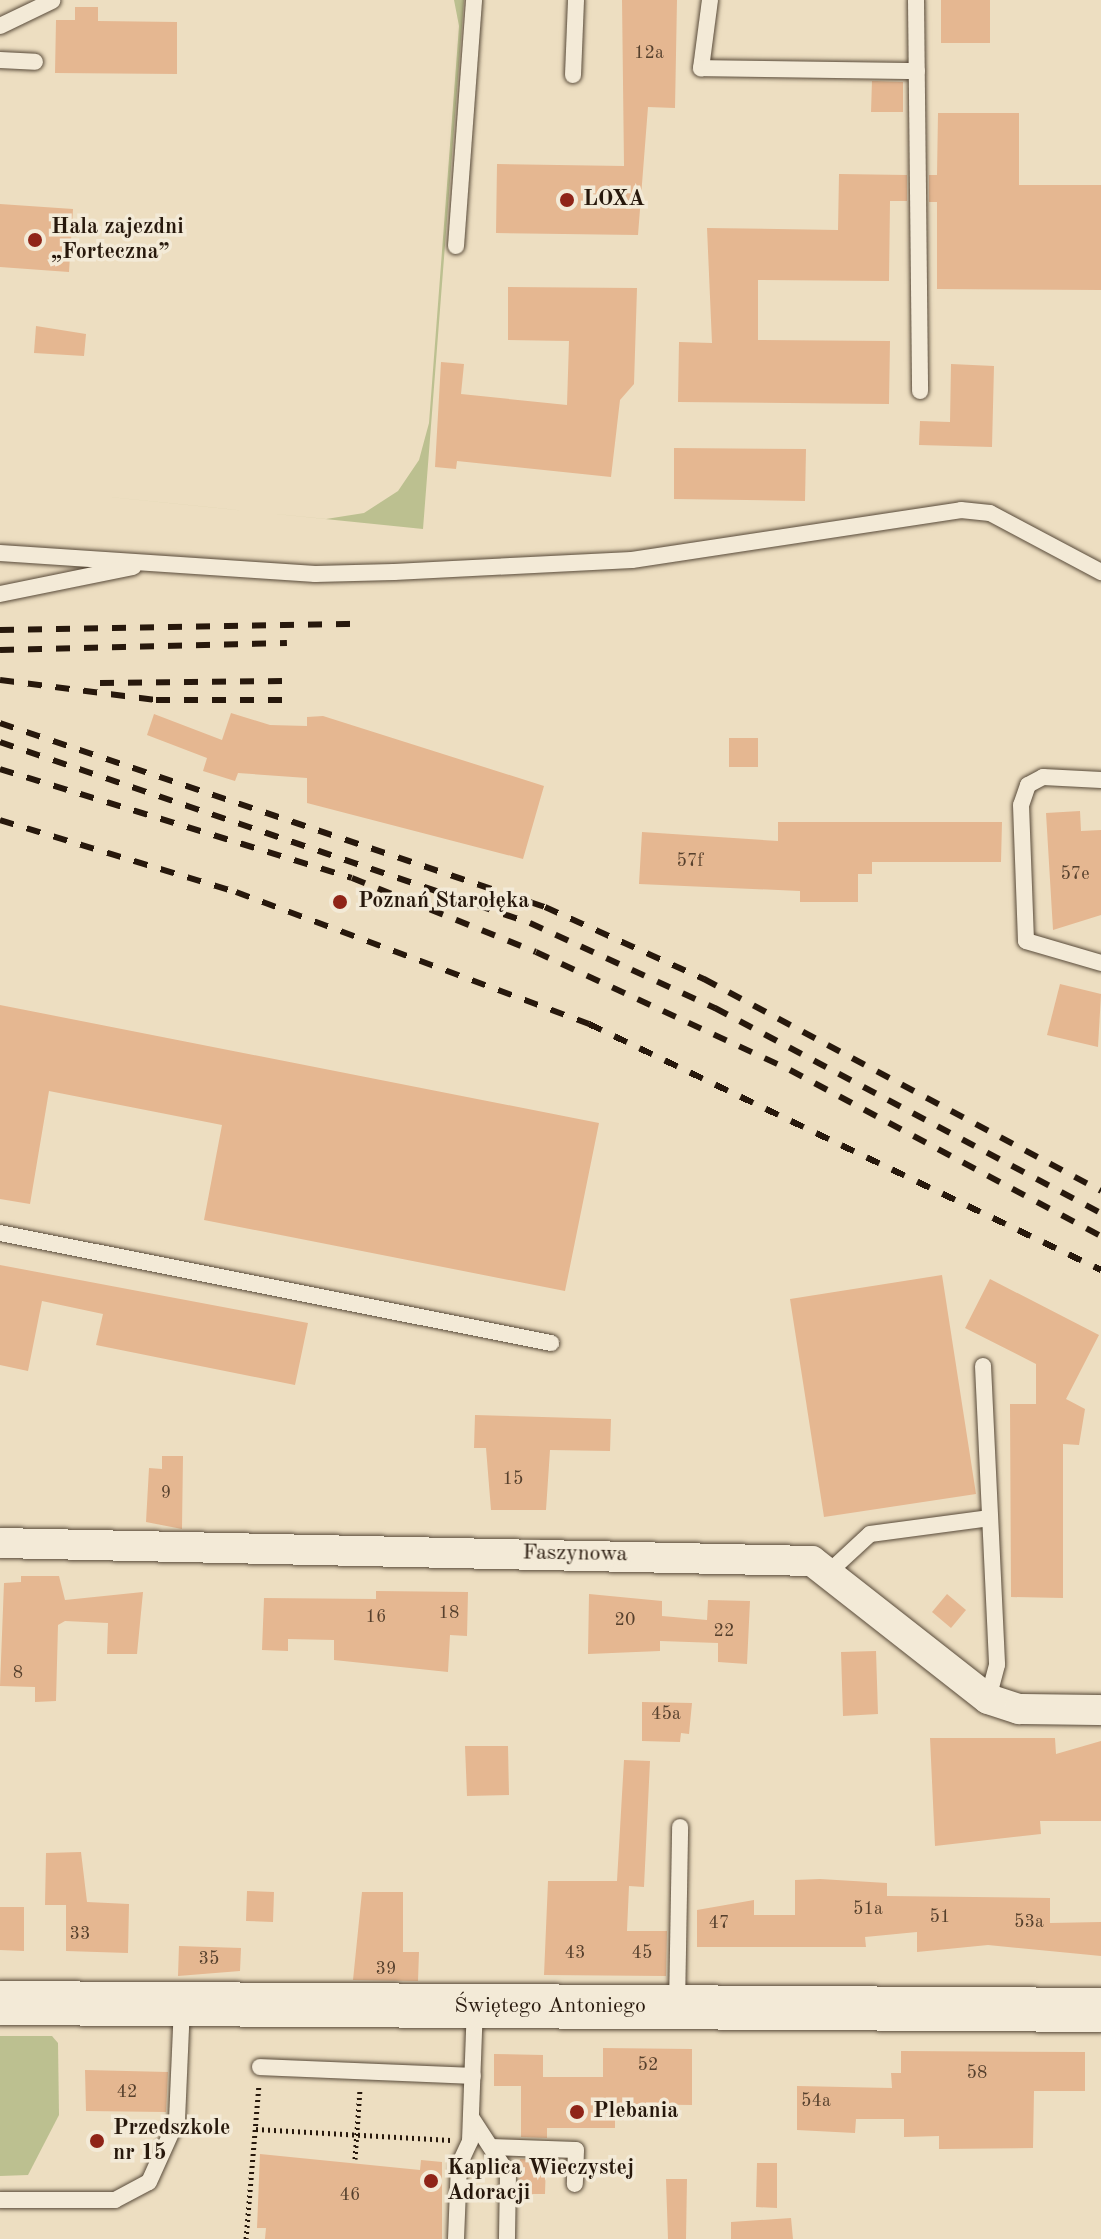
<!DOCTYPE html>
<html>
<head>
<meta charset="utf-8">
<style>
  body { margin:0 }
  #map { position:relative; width:1101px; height:2239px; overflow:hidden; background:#eddec1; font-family:"Old Standard TT",serif }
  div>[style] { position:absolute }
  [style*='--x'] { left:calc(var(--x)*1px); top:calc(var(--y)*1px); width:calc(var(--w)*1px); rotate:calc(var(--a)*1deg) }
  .green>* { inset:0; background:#bcc090 }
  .building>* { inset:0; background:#e5b791 }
  .path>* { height:5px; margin-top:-2.5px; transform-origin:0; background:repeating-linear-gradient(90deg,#27180c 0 2px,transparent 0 6px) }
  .roads { filter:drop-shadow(0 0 2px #584a39) drop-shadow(0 0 2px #584a39) }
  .lane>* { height:16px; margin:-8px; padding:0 8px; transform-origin:8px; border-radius:8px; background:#f3ead7 }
  .street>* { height:30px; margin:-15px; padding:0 15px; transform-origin:15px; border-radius:15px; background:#f3ead7 }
  .secondary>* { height:44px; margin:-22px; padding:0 22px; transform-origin:22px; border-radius:22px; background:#f3ead7 }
  .rail>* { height:6px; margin-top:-3px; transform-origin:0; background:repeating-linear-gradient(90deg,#27180c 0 14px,transparent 0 28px) }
  .dots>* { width:22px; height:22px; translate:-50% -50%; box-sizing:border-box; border:4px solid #f3ead7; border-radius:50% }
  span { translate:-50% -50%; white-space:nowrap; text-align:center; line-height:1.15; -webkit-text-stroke:7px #f3ead7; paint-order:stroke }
  .number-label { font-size:18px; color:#56402d }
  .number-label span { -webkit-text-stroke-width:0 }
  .poi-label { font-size:22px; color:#27180c; font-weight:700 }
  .left { translate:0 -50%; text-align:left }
  .street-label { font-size:22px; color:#27180c }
</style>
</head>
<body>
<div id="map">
  <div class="green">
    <i style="clip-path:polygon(454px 0,464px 0,423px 529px,31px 489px,326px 519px,364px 513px,398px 491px,419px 460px,429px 423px,459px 26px)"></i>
    <i style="clip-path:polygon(0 2036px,52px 2036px,58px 2043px,59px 2115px,28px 2175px,0 2176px)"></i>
  </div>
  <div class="building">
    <i style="clip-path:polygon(622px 0,677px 0,675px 108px,648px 107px,638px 235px,496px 233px,497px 164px,624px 166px)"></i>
    <i style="clip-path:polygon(941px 0,990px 0,990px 43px,941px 43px)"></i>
    <i style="clip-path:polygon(75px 7px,98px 7px,98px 21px,177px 22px,177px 74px,55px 73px,56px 20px,75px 20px)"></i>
    <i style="clip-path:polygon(872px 81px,903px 82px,903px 112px,871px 112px)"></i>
    <i style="clip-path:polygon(938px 113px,1019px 113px,1019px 185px,1101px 185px,1101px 290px,937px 289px,937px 202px,929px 202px,929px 175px,937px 175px)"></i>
    <i style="clip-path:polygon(839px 174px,907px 175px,907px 201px,890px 201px,889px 281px,758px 280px,758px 340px,890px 341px,889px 404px,678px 402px,679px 342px,712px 343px,707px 228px,838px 230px)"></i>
    <i style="clip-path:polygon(0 204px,73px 209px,69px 272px,0 267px)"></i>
    <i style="clip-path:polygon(508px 287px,637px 288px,634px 384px,620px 400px,611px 477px,457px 461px,456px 469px,435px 467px,441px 362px,464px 364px,461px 394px,567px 405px,569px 341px,508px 340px)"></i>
    <i style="clip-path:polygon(36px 326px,86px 334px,84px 356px,34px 353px)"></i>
    <i style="clip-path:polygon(951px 364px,994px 366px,992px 447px,919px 445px,920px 421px,950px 422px)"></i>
    <i style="clip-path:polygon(674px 448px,806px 449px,805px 501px,674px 499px)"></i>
    <i style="clip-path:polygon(231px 713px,270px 725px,307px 726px,307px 717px,323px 716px,544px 786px,523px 859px,307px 803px,307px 778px,238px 773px,235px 781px,203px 771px,207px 758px,147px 735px,154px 714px,222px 740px)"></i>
    <i style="clip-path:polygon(729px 738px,758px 738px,758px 767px,729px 767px)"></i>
    <i style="clip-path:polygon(1080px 811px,1081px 831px,1101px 830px,1101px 915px,1053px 930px,1046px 813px)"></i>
    <i style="clip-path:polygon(778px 822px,1002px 822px,1001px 862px,872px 862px,872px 874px,858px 874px,858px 902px,800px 902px,800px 891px,639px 884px,642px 832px,778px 841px)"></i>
    <i style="clip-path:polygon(1060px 984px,1101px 994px,1098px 1047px,1047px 1035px)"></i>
    <i style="clip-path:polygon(0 1005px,599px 1123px,565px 1291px,204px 1220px,222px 1125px,49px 1091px,30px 1204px,0 1199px)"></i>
    <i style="clip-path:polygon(0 1265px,308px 1323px,295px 1385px,96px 1345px,103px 1314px,42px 1301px,28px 1371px,0 1365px)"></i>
    <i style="clip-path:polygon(942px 1275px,976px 1494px,824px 1517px,790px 1299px)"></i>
    <i style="clip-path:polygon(990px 1279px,1099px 1335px,1066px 1399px,1085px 1409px,1079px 1445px,1063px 1444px,1063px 1598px,1011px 1597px,1010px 1404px,1036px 1404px,1036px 1364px,965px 1328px)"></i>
    <i style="clip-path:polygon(475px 1415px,611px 1419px,610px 1451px,550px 1450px,546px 1510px,491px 1510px,486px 1448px,474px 1448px)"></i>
    <i style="clip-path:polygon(162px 1456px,183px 1456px,182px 1529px,146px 1522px,149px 1468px,162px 1469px)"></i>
    <i style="clip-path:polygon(21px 1576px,59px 1576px,65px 1600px,143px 1592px,137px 1654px,107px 1654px,108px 1623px,65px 1621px,58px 1625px,56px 1701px,35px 1702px,35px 1687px,0 1686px,4px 1583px,21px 1582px)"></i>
    <i style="clip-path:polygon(376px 1591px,468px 1592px,467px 1636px,450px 1635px,448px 1672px,334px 1660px,334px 1640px,288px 1639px,288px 1651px,262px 1650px,264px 1598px,376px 1599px)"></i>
    <i style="clip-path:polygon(589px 1594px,662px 1601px,662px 1616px,707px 1620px,708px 1600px,750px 1601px,747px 1664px,718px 1662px,718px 1643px,660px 1641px,660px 1651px,588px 1654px)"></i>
    <i style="clip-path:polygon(947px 1594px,966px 1610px,951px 1628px,932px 1612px)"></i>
    <i style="clip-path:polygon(876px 1651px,878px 1714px,843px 1716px,841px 1652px)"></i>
    <i style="clip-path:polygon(642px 1702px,692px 1703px,689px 1734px,681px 1733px,680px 1742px,642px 1741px)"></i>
    <i style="clip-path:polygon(930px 1738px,1055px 1738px,1056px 1754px,1101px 1741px,1101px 1821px,1040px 1821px,1041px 1834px,935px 1846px)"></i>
    <i style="clip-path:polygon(465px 1746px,508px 1746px,509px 1795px,467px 1796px)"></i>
    <i style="clip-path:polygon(624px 1760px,650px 1761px,644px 1887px,629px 1886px,627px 1931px,667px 1931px,666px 1976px,544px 1975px,548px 1881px,617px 1881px)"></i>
    <i style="clip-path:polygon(81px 1852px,87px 1902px,129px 1904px,128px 1953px,66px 1951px,66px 1905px,45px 1905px,46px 1853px)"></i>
    <i style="clip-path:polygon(820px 1879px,887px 1883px,887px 1896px,1050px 1898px,1050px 1923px,1101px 1922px,1101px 1956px,988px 1945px,917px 1952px,917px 1932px,865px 1937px,866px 1947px,697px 1947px,697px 1910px,754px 1900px,754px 1915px,795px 1915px,795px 1880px)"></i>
    <i style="clip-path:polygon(247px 1891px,274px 1892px,273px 1922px,246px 1921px)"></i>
    <i style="clip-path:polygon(362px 1892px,403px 1892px,403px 1952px,419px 1952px,418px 1981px,353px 1980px)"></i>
    <i style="clip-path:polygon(0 1907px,24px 1907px,24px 1951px,0 1950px)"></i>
    <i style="clip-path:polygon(179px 1946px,241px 1948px,240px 1971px,178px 1976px)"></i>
    <i style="clip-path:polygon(603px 2048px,692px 2049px,692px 2105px,615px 2104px,615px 2128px,547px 2128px,547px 2138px,521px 2137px,521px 2086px,494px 2086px,494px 2054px,543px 2055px,543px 2077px,603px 2077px)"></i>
    <i style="clip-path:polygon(901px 2051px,1085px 2052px,1085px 2091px,1034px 2091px,1033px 2148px,939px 2149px,939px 2136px,904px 2137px,904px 2119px,856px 2119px,855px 2133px,797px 2130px,797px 2086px,892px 2088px,891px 2073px,901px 2073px)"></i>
    <i style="clip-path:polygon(85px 2070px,168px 2072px,166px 2112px,86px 2111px)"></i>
    <i style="clip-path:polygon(260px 2154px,420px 2170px,421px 2160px,442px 2162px,442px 2239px,265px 2239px,266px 2228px,257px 2228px)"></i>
    <i style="clip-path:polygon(520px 2159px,546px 2160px,545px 2194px,519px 2194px)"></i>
    <i style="clip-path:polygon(757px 2163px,777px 2163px,777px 2208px,756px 2207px)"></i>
    <i style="clip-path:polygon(666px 2179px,687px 2179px,686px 2239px,668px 2239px)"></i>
    <i style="clip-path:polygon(791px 2218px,793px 2239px,731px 2239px,731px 2222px)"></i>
  </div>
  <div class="path">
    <i style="--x:256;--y:2129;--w:195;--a:3.2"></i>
    <i style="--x:355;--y:2159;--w:69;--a:-85.9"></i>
    <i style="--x:246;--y:2239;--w:155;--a:-85.2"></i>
  </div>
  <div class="roads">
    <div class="lane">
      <i style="--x:710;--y:0;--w:69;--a:97.5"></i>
      <i style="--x:701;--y:68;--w:216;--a:0.8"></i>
      <i style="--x:916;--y:0;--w:391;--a:89.4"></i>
      <i style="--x:0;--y:26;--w:58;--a:-25.7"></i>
      <i style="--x:0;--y:60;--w:35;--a:3"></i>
      <i style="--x:573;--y:75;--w:75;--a:-87.7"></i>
      <i style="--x:456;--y:246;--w:247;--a:-85.8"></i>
      <i style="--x:0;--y:553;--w:316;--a:3.8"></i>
      <i style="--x:315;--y:574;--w:79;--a:-1.5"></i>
      <i style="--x:394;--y:572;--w:238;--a:-2.9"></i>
      <i style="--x:632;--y:560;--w:333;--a:-8.6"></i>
      <i style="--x:961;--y:510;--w:29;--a:6"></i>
      <i style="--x:990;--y:513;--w:126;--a:28"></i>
      <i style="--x:0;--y:594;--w:136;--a:-11.5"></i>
      <i style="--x:1101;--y:780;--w:58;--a:-177"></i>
      <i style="--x:1043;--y:777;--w:17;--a:152"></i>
      <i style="--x:1028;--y:785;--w:21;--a:109"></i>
      <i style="--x:1021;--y:805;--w:136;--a:87.9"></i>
      <i style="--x:1026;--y:941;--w:78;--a:16.3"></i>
      <i style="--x:0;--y:1233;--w:562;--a:11.29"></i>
      <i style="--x:983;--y:1366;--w:299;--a:87.3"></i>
      <i style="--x:997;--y:1665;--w:35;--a:105"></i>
      <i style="--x:830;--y:1571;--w:54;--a:-42.8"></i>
      <i style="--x:870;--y:1534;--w:121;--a:-7.6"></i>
      <i style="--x:677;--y:2007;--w:180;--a:-89"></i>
      <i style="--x:260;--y:2067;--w:213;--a:2.4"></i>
      <i style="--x:471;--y:2117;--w:68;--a:57"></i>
      <i style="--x:508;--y:2174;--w:65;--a:90.9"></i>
      <i style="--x:491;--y:2147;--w:85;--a:2"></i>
      <i style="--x:576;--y:2150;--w:34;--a:92"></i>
      <i style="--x:0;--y:2200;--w:115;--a:0"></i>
      <i style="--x:115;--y:2200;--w:38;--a:-28"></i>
      <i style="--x:149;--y:2182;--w:68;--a:-65.7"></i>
      <i style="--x:177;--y:2120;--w:116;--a:-87.5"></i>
      <i style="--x:456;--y:2239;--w:74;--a:-87.7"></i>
      <i style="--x:459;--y:2165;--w:26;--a:-65"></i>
      <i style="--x:470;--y:2141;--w:134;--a:-87.9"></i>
    </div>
    <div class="street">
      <i style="--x:0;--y:1543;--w:812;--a:1.27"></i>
      <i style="--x:812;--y:1561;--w:224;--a:38.1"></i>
      <i style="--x:988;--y:1699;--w:33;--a:18"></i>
      <i style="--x:1019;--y:1709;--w:82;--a:0.7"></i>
    </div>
    <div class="secondary">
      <i style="--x:0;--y:2003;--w:1101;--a:0.36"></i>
    </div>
  </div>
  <div class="rail">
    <i style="--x:0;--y:630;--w:361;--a:-1"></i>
    <i style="--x:0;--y:650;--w:287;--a:-1.4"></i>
    <i style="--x:0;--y:680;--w:157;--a:7.3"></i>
    <i style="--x:156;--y:700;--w:126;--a:0"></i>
    <i style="--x:100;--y:683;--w:182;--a:-0.6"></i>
    <i style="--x:0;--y:723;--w:575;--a:18.66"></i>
    <i style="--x:545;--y:907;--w:175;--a:24.4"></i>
    <i style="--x:704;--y:979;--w:450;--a:28.1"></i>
    <i style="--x:0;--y:742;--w:560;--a:18.86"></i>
    <i style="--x:530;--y:923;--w:204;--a:24.7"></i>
    <i style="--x:715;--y:1008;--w:437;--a:28"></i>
    <i style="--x:0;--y:769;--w:368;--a:17.2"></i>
    <i style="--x:352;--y:878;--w:198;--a:21.9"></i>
    <i style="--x:536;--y:952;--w:280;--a:24.9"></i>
    <i style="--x:790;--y:1070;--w:353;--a:28.1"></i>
    <i style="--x:0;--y:820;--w:247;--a:17"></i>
    <i style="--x:236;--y:892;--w:377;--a:20.5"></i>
    <i style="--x:589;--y:1024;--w:568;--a:25.66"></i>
  </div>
  <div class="dots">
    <i style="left:567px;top:200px;background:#8f2418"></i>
    <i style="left:35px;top:240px;background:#8f2418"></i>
    <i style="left:340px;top:902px;background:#8f2418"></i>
    <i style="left:577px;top:2112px;background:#8f2418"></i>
    <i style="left:97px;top:2141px;background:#8f2418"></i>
    <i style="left:431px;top:2181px;background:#8f2418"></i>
  </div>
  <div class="number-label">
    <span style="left:649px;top:53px">12a</span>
    <span style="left:690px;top:861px">57f</span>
    <span style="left:1075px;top:874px">57e</span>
    <span style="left:513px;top:1479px">15</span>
    <span style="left:166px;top:1493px">9</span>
    <span style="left:449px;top:1613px">18</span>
    <span style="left:376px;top:1617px">16</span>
    <span style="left:625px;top:1620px">20</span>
    <span style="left:724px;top:1631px">22</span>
    <span style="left:18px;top:1673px">8</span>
    <span style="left:666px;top:1714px">45a</span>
    <span style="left:868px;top:1909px">51a</span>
    <span style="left:940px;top:1917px">51</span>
    <span style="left:1029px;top:1922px">53a</span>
    <span style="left:719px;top:1923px">47</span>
    <span style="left:80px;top:1934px">33</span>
    <span style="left:575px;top:1953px">43</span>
    <span style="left:642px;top:1953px">45</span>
    <span style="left:209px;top:1959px">35</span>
    <span style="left:386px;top:1969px">39</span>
    <span style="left:648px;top:2065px">52</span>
    <span style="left:977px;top:2073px">58</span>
    <span style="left:127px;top:2092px">42</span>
    <span style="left:816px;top:2101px">54a</span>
    <span style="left:350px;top:2195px">46</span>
  </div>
  <div class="poi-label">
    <span class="left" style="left:583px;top:200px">LOXA</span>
    <span class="left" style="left:51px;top:240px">Hala zajezdni<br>„Forteczna”</span>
    <span class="left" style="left:358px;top:902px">Poznań Starołęka</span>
    <span class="left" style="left:593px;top:2112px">Plebania</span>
    <span class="left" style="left:113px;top:2141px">Przedszkole<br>nr 15</span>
    <span class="left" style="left:447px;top:2181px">Kaplica Wieczystej<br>Adoracji</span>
  </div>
  <div class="street-label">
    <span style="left:575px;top:1554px;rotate:1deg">Faszynowa</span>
    <span style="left:550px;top:2007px">Świętego Antoniego</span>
  </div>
</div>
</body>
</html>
